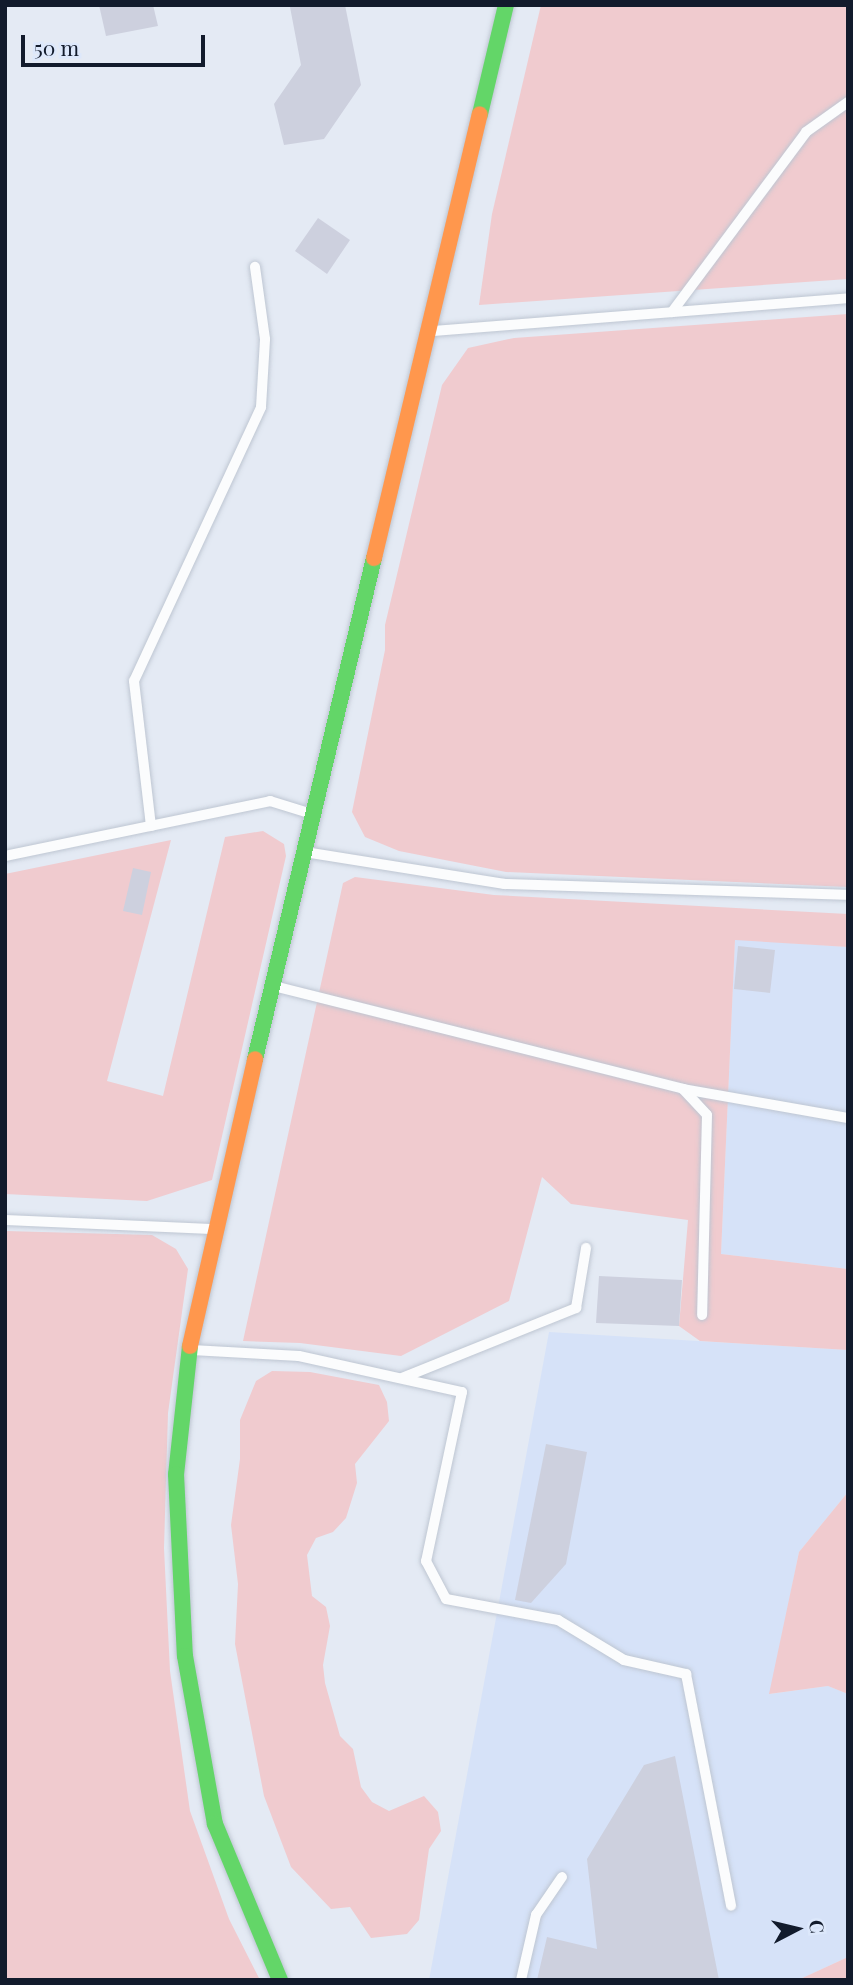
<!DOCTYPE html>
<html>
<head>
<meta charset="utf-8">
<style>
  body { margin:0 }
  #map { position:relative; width:853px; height:1985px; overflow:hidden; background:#e4eaf4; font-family:"Playfair Display",serif }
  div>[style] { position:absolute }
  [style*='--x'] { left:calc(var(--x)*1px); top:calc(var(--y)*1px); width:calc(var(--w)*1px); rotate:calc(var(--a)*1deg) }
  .built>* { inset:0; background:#d6e2f8 }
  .green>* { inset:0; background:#f0cbcf }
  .building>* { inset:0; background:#cdd0de }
  .roads { filter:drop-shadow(0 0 2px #bec6d2) drop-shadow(0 0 2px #bec6d2) }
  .lane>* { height:10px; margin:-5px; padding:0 5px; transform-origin:5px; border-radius:5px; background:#fbfcfd }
  .fast>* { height:16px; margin:-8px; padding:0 8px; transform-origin:8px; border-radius:8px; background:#63d668 }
  .slow>* { height:16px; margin:-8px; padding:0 8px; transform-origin:8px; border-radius:8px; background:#ff974d }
  span { translate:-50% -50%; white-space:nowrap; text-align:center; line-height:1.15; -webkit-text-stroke:5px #dde8fb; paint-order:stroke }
  .frame { position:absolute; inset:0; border:7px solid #121b2c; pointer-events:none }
  .north { position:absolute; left:762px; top:1894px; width:70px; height:70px; -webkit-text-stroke:5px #dde8fb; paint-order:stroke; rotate:83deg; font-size:19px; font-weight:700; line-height:28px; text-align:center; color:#121b2c }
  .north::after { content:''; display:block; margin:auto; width:24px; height:32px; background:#121b2c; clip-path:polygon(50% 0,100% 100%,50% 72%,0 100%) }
  .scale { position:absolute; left:21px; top:35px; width:184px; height:32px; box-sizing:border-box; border:4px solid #121b2c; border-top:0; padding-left:9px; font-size:21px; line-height:24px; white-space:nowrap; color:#121b2c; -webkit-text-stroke:5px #dde8fb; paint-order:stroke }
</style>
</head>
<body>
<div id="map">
  <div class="built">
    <i style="clip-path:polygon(735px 939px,848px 947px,848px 1269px,721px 1254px)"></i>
    <i style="clip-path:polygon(549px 1332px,848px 1350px,848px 1492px,799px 1552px,770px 1694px,828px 1686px,848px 1694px,848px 1957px,798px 1980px,429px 1980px)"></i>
  </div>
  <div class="green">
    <i style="clip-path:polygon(541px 5px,848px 5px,848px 279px,479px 305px,492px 214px)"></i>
    <i style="clip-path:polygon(848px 314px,848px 887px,506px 872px,399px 851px,365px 837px,352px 812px,385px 650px,385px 625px,442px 385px,468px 348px,514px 338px)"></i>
    <i style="clip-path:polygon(263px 831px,284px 844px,286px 856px,212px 1180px,147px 1201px,5px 1194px,5px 874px,171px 840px,107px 1081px,163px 1096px,225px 837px)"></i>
    <i style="clip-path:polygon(355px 877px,494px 895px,848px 914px,848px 947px,735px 940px,721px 1254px,848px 1269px,848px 1350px,700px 1341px,679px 1326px,688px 1220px,571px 1204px,542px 1177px,509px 1301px,401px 1356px,300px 1343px,243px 1341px,343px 883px)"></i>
    <i style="clip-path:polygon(5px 1231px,152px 1235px,176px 1249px,188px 1269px,168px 1413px,164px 1548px,170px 1671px,190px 1811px,229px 1919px,260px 1980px,5px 1980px)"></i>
    <i style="clip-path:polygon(272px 1371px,310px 1372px,379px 1385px,387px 1402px,389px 1421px,355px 1464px,357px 1483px,346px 1518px,333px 1532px,316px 1538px,307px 1555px,312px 1596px,326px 1607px,330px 1626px,323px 1665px,325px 1683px,340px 1736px,353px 1749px,361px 1787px,372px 1802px,389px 1811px,424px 1796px,438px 1812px,441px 1831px,429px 1849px,419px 1920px,407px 1934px,371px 1938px,350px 1907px,331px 1909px,291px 1867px,264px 1796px,235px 1644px,238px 1584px,231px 1525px,240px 1459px,240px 1420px,256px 1381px)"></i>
    <i style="clip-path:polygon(848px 1492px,848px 1694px,828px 1686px,769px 1694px,799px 1552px)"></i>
    <i style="clip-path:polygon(848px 1957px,848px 1980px,798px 1980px)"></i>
  </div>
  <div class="building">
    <i style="clip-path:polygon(99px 5px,153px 5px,158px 26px,106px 36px)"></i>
    <i style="clip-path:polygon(300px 5px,345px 5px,361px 85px,324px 139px,284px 145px,274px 104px,301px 65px,290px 7px)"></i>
    <i style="clip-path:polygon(318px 218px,350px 240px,327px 274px,295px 251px)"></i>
    <i style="clip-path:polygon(133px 868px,151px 872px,142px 915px,123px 911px)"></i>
    <i style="clip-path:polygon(738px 946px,775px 950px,770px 993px,734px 989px)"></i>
    <i style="clip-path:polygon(599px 1276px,682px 1280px,679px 1326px,596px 1323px)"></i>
    <i style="clip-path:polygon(546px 1444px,587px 1452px,566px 1564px,531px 1603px,515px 1600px)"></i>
    <i style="clip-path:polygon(675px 1756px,719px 1980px,537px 1980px,547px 1937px,597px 1949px,587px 1859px,644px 1765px)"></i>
  </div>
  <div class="roads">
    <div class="lane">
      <i style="--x:672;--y:312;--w:224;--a:-53.3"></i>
      <i style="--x:806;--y:132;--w:52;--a:-35.5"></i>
      <i style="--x:432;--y:331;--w:417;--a:-4.5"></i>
      <i style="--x:151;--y:826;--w:146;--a:-96.7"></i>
      <i style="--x:134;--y:681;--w:302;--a:-65.1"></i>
      <i style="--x:261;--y:407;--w:68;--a:-86.6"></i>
      <i style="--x:265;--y:339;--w:73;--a:-97.9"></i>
      <i style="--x:305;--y:852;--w:202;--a:9.1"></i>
      <i style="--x:504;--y:884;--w:344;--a:1.8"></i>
      <i style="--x:5;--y:856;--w:271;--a:-11.7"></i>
      <i style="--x:270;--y:801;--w:44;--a:17.2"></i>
      <i style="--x:274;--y:986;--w:422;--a:14.1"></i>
      <i style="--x:683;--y:1089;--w:35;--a:47"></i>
      <i style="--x:707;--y:1115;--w:200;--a:91.4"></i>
      <i style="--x:683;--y:1089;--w:168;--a:10"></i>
      <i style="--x:5;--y:1220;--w:207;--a:2.5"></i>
      <i style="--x:192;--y:1350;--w:107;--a:3.2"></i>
      <i style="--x:299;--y:1356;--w:167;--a:12.5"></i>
      <i style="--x:462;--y:1392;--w:173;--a:102"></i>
      <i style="--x:426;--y:1561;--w:43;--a:62.2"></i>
      <i style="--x:446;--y:1599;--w:114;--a:10.6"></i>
      <i style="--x:558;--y:1620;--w:77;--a:31.2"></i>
      <i style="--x:624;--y:1660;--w:64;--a:12.7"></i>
      <i style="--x:686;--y:1674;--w:236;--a:79"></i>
      <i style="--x:402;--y:1378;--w:188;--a:-21.9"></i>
      <i style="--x:576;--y:1308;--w:61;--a:-80.5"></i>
      <i style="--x:521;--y:1980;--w:67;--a:-77"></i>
      <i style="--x:536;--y:1915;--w:46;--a:-55.6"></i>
    </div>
    <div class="fast">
      <i style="--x:480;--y:114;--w:112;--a:-76.6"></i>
      <i style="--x:255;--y:1059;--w:515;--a:-76.64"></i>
      <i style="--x:190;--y:1346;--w:129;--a:96.2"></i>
      <i style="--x:176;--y:1474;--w:182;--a:87.2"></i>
      <i style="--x:185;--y:1656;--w:171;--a:79.9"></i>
      <i style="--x:215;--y:1824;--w:169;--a:67.4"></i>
    </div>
    <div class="slow">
      <i style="--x:374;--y:558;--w:456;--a:-76.6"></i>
      <i style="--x:190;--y:1346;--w:294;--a:-77.2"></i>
    </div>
  </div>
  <div class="frame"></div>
  <div class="north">С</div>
  <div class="scale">50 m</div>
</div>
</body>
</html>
